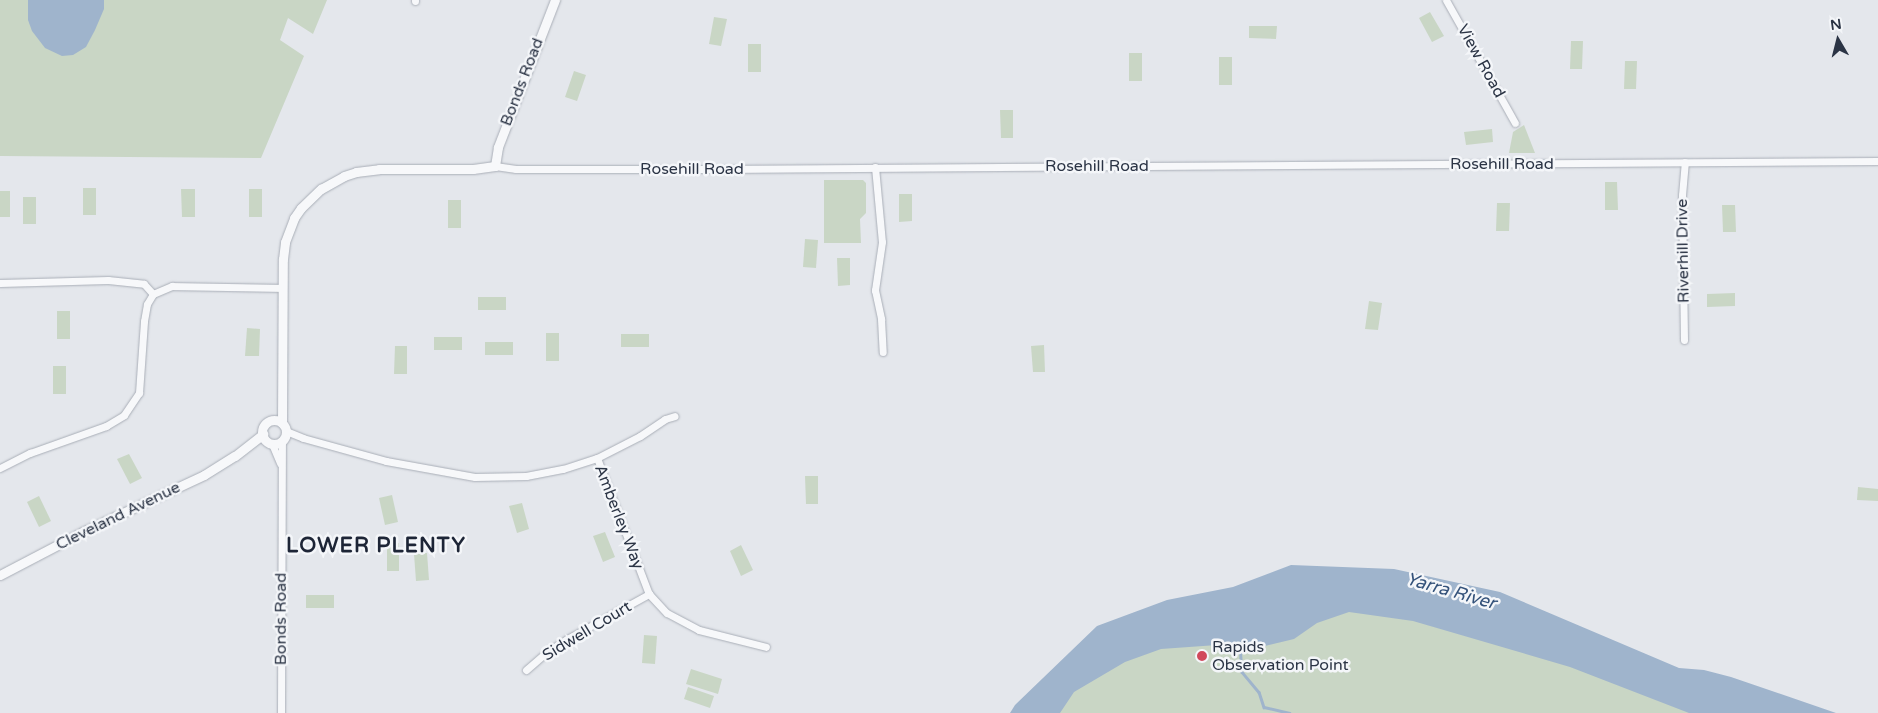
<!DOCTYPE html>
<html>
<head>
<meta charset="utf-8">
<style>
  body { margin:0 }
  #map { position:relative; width:1878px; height:713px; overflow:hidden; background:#e4e7ec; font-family:"Varela Round",sans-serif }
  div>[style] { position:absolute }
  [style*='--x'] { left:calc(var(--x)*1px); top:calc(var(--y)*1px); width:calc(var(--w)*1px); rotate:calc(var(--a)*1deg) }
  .green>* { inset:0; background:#c9d6c5 }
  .water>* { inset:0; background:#9fb4cc }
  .stream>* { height:2.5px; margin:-1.25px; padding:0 1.25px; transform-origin:1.25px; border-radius:1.25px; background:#9fb4cc }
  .roads { filter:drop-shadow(0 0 1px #a9aeb7) drop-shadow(0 0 1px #a9aeb7) }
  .minor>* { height:7px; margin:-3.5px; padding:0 3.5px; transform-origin:3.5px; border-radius:3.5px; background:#f7f8fa }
  .tertiary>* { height:9px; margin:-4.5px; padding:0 4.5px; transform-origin:4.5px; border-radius:4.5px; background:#f7f8fa }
  .tertiary>.ring { margin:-4.5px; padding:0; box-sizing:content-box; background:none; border:9px solid #f7f8fa; border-radius:50% }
  .dots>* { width:14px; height:14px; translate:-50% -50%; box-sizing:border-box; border:2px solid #f4f6f9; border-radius:50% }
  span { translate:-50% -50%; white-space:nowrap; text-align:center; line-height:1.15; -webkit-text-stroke:5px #f4f6f9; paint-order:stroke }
  .street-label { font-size:16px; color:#2b3445 }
  .poi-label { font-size:16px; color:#2b3445 }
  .left { translate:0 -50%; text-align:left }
  .water-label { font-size:18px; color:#34527a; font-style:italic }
  .district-label { font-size:21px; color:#1d2536; font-weight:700; letter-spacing:1px }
  .north { position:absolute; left:1813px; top:15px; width:50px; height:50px; -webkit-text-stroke:4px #f4f6f9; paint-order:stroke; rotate:352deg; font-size:14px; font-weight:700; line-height:20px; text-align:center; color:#2b3445 }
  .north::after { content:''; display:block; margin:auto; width:18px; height:22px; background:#2b3445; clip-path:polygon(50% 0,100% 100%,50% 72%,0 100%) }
</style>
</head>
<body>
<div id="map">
  <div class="green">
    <i style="clip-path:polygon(0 0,327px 0,313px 34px,288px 18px,280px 40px,304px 56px,261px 158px,0 156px)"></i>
    <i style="clip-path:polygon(1430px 12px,1444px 36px,1432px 42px,1419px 18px)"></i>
    <i style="clip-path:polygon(714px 17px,727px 19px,721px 46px,709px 44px)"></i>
    <i style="clip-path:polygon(1249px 26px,1277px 26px,1276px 39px,1249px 38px)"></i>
    <i style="clip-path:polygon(1571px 41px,1583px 41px,1582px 69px,1570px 69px)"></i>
    <i style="clip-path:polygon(748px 44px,761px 44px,761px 72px,748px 72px)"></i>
    <i style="clip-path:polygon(1129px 53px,1142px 53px,1142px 81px,1129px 81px)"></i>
    <i style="clip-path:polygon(1219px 57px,1232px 57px,1232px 85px,1219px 85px)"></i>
    <i style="clip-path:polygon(1625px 61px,1637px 61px,1636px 89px,1624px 89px)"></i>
    <i style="clip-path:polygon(574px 71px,586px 75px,577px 101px,565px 97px)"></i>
    <i style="clip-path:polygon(1000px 110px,1013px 110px,1013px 138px,1001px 138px)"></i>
    <i style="clip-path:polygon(1524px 125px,1535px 153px,1509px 153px,1513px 132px)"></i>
    <i style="clip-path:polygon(1492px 129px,1493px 142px,1466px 145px,1464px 132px)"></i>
    <i style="clip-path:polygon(824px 180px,863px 180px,866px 183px,866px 213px,860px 219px,861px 243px,824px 243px)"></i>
    <i style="clip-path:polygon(1605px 182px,1617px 182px,1618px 210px,1605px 210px)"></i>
    <i style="clip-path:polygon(83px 188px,96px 188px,96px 215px,83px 215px)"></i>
    <i style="clip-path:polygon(181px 189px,195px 189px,195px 217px,182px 217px)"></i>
    <i style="clip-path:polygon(249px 189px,262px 189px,262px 217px,249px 217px)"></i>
    <i style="clip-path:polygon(0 191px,10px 191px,10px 217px,0 217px)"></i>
    <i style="clip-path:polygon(899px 194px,912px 194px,912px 221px,899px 222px)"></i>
    <i style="clip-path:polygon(23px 197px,36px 197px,36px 224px,23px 224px)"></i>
    <i style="clip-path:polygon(448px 200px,461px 200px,461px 228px,448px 228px)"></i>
    <i style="clip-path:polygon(1497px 203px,1510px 203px,1509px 231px,1496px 231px)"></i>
    <i style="clip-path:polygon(1722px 205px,1735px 205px,1736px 232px,1723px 232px)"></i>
    <i style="clip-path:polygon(805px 239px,818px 240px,816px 268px,803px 267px)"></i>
    <i style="clip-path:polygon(837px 258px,850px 258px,850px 285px,838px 286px)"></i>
    <i style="clip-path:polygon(1735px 293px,1735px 306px,1707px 307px,1707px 294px)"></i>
    <i style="clip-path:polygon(478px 297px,506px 297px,506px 310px,478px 310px)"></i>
    <i style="clip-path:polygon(1369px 301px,1382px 303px,1378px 330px,1365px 329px)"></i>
    <i style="clip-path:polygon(57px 311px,70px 311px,70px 339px,57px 339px)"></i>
    <i style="clip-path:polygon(247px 328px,260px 329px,259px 356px,245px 356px)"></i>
    <i style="clip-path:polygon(546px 333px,559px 333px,559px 361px,546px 361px)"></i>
    <i style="clip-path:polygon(621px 334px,649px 334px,649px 347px,621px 347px)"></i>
    <i style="clip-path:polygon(434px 337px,462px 337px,462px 350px,434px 350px)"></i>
    <i style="clip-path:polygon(485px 342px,513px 342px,513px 355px,485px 355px)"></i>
    <i style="clip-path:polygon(1044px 345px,1045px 372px,1033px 372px,1031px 346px)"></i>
    <i style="clip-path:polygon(395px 346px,407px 346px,407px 374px,394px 374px)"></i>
    <i style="clip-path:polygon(53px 366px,66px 366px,66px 394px,53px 394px)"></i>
    <i style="clip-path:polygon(129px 454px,142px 478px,130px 484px,117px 459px)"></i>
    <i style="clip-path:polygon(805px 476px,818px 476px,818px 504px,806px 504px)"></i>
    <i style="clip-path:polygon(1858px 487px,1878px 489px,1878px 501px,1857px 500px)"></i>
    <i style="clip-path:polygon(392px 495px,398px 522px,385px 525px,379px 498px)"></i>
    <i style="clip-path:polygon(39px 496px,51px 521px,39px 527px,27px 502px)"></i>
    <i style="clip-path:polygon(522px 503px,529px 529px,517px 533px,509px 506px)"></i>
    <i style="clip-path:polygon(605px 532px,615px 557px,603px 562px,593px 536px)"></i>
    <i style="clip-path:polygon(387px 543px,399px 543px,399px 571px,387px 571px)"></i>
    <i style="clip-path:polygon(741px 545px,753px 570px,741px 576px,730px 551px)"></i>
    <i style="clip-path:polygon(427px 553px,429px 580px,416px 581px,414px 554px)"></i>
    <i style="clip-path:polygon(306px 595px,334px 595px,334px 608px,306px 608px)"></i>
    <i style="clip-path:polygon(1340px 602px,1451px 616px,1692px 713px,1043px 713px,1106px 657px)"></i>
    <i style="clip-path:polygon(644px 635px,657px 636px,655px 664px,642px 663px)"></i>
    <i style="clip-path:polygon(691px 669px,722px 679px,718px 694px,686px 684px)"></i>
    <i style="clip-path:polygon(688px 687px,714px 696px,710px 708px,684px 699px)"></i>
  </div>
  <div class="water">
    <i style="clip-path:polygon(28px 0,104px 0,104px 9px,95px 30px,86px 47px,73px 55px,62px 56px,45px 48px,32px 31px,28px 20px)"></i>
    <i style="clip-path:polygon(1291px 565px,1394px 569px,1500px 592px,1679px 668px,1704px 670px,1731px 677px,1836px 713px,1689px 713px,1570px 667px,1413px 621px,1349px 612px,1317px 623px,1294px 639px,1257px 648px,1217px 645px,1161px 649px,1125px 662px,1074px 692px,1060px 713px,1010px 713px,1015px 705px,1097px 626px,1167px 600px,1233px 587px)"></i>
  </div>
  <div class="stream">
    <i style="--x:1240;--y:645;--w:27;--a:86"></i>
    <i style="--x:1242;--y:672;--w:26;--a:50"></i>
    <i style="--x:1259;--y:692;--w:16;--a:72"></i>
    <i style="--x:1264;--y:707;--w:26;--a:13"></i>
  </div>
  <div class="roads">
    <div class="minor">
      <i style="--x:1446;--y:0;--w:141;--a:60.7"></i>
      <i style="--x:415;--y:1;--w:1;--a:-90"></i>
      <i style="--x:495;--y:166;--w:21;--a:8"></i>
      <i style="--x:516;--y:169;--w:202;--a:0"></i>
      <i style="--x:718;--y:169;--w:1160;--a:-0.4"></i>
      <i style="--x:875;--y:167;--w:75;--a:84.7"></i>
      <i style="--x:882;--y:242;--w:49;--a:98.3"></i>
      <i style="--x:875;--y:290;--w:30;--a:78"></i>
      <i style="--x:881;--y:319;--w:33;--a:87"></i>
      <i style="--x:0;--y:283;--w:108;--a:-1.6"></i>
      <i style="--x:108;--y:280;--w:36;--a:6"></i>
      <i style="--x:144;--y:284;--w:13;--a:48"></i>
      <i style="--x:1684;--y:340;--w:145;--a:-90.8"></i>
      <i style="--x:1682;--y:195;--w:33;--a:-85"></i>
      <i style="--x:286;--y:431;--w:18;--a:22"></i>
      <i style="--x:303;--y:438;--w:86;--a:15.5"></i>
      <i style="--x:386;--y:461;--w:90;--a:10.2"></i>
      <i style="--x:475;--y:477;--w:51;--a:-1.1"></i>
      <i style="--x:526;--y:476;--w:38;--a:-11"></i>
      <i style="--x:563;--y:469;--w:36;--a:-18"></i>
      <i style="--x:597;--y:458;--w:146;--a:69.1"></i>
      <i style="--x:649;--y:594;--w:26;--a:47"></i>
      <i style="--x:667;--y:613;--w:36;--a:28"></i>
      <i style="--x:699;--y:630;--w:69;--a:14.2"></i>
      <i style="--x:272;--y:444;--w:21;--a:67"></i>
      <i style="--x:597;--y:458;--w:48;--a:-27.1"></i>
      <i style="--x:640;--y:436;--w:30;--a:-34"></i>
      <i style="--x:665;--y:419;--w:10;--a:-17"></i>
      <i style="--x:0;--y:468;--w:34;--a:-27"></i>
      <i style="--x:30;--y:453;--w:81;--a:-19.6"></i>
      <i style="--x:106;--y:426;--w:21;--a:-31"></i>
      <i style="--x:124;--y:415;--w:27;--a:-56"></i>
      <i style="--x:139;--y:393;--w:72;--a:-86"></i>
      <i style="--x:144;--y:321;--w:17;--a:-80"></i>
      <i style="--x:147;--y:304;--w:12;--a:-59"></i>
      <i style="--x:153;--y:294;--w:21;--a:-23"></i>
      <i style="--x:172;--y:286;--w:110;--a:1"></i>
      <i style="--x:526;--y:670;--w:28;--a:-41"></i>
      <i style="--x:547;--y:652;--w:24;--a:-33"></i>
      <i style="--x:567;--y:639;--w:94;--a:-28.8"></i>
      <i style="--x:281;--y:713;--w:272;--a:-89.8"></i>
    </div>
    <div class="tertiary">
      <i class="ring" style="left:262px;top:420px;width:15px;height:15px"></i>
      <i style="--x:282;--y:423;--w:164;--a:-89.7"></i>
      <i style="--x:283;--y:259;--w:17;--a:-83"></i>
      <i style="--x:285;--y:242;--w:26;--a:-69"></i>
      <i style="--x:294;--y:218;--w:12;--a:-55"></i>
      <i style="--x:301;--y:208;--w:28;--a:-44"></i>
      <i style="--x:321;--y:189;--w:26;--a:-29"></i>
      <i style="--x:344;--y:176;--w:13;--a:-18"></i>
      <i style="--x:356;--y:172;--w:23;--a:-7"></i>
      <i style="--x:379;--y:169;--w:94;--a:0"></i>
      <i style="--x:473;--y:169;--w:22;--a:-8"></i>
      <i style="--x:495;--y:166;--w:19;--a:-81"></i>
      <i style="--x:498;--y:147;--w:158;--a:-68.8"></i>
      <i style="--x:0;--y:575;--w:95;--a:-27.6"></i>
      <i style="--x:84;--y:531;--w:132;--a:-25"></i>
      <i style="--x:204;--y:475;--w:36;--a:-32"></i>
      <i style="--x:235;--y:456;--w:36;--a:-38"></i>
    </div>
  </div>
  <div class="dots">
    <i style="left:1202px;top:656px;background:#d1495b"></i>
  </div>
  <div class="street-label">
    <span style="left:1481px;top:61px;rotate:61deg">View Road</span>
    <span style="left:522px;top:82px;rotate:-69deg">Bonds Road</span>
    <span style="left:1502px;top:164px">Rosehill Road</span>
    <span style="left:1097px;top:166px">Rosehill Road</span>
    <span style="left:692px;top:169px">Rosehill Road</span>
    <span style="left:1683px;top:251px;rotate:-91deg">Riverhill Drive</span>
    <span style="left:118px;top:516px;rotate:-26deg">Cleveland Avenue</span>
    <span style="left:619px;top:517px;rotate:69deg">Amberley Way</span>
    <span style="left:281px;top:619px;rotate:-90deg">Bonds Road</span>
    <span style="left:587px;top:631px;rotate:-31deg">Sidwell Court</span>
  </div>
  <div class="poi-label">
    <span class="left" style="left:1212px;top:656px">Rapids<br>Observation Point</span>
  </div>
  <div class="water-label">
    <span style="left:1451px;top:591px;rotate:16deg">Yarra River</span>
  </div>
  <div class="district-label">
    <span style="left:376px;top:546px">LOWER PLENTY</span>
  </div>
  <div class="north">N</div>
</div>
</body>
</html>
